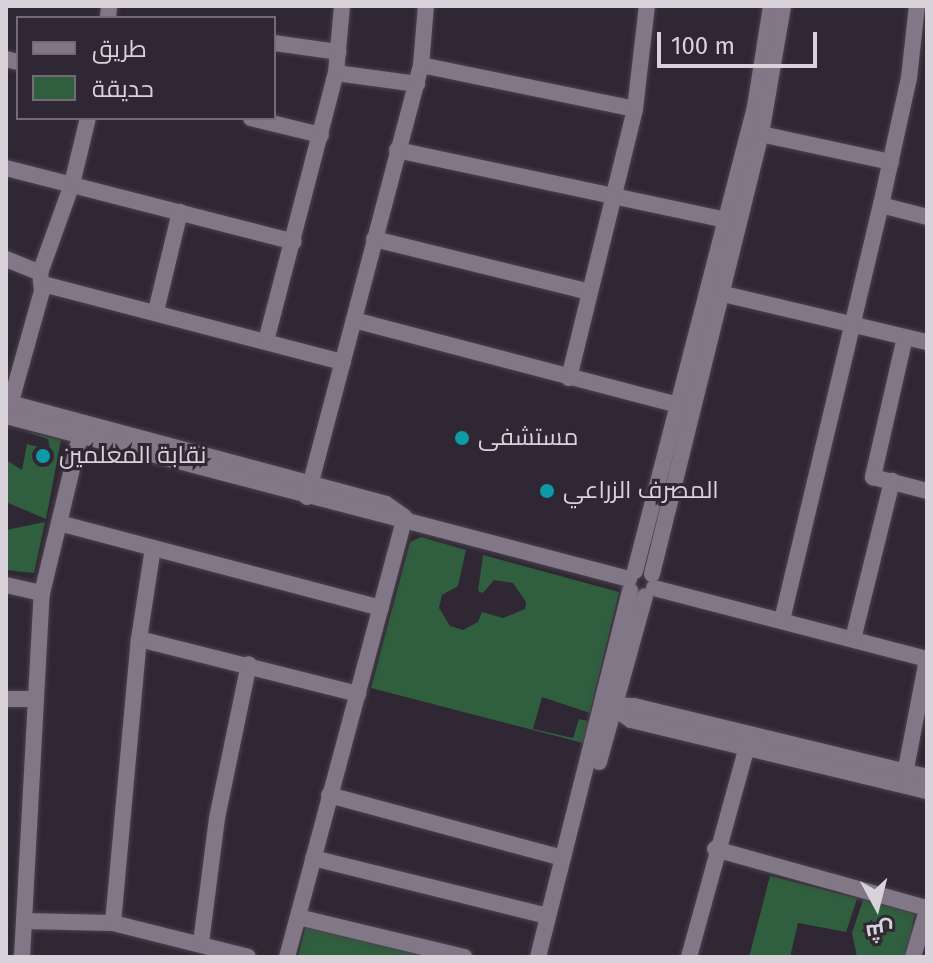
<!DOCTYPE html>
<html>
<head>
<meta charset="utf-8">
<style>
  body { margin:0 }
  #map { position:relative; width:933px; height:963px; overflow:hidden; background:#2f2733; font-family:"Fira Sans",Cairo,sans-serif }
  div>[style] { position:absolute }
  [style*='--x'] { left:calc(var(--x)*1px); top:calc(var(--y)*1px); width:calc(var(--w)*1px); rotate:calc(var(--a)*1deg) }
  .green>* { inset:0; background:#2f5f3e }
  .roads { filter:drop-shadow(0 0 2px #49434d) drop-shadow(0 0 2px #49434d) }
  .minor>* { height:16px; margin:-8px; padding:0 8px; transform-origin:8px; border-radius:8px; background:#817786 }
  .dots>* { width:22px; height:22px; translate:-50% -50%; box-sizing:border-box; border:4px solid #2f2733; border-radius:50% }
  span { translate:-50% -50%; white-space:nowrap; text-align:center; line-height:1.15; -webkit-text-stroke:6px #2f2733; paint-order:stroke }
  .poi-label { font-size:24px; color:#d8d3db }
  .left { translate:0 -50%; text-align:left }
  .frame { position:absolute; inset:0; border:8px solid #d8d3db; pointer-events:none }
  .legend { position:absolute; left:16px; top:16px; width:260px; height:104px; box-sizing:border-box; background:#2f2733; border:2px solid #736c76; margin:0; padding:10px 14px; list-style:none; font-size:24px; color:#d8d3db }
  .legend li { display:flex; align-items:center; gap:16px; height:40px }
  .legend b { width:40px; border:2px solid #736c76 }
  .north { position:absolute; left:837px; top:867px; width:80px; height:80px; -webkit-text-stroke:6px #2f2733; paint-order:stroke; rotate:173deg; font-size:22px; font-weight:700; line-height:32px; text-align:center; color:#d8d3db }
  .north::after { content:''; display:block; margin:auto; width:28px; height:36px; background:#d8d3db; clip-path:polygon(50% 0,100% 100%,50% 72%,0 100%) }
  .scale { position:absolute; left:657px; top:32px; width:160px; height:36px; box-sizing:border-box; border:4px solid #d8d3db; border-top:0; padding-left:10px; font-size:24px; line-height:28px; white-space:nowrap; color:#d8d3db; -webkit-text-stroke:6px #2f2733; paint-order:stroke }
</style>
</head>
<body>
<div id="map">
  <div class="green">
    <i style="clip-path:polygon(25px 431px,61px 440px,46px 519px,6px 502px,6px 460px,22px 470px,27px 444px,50px 450px,48px 439px)"></i>
    <i style="clip-path:polygon(45px 522px,34px 573px,6px 570px,6px 530px)"></i>
    <i style="clip-path:polygon(421px 537px,466px 550px,458px 586px,442px 595px,439px 608px,450px 626px,463px 630px,478px 622px,482px 612px,503px 618px,525px 609px,526px 602px,513px 583px,494px 580px,483px 593px,478px 591px,483px 555px,619px 592px,590px 713px,542px 697px,533px 729px,573px 738px,579px 719px,588px 721px,583px 743px,371px 688px,410px 542px)"></i>
    <i style="clip-path:polygon(770px 876px,915px 913px,906px 957px,857px 957px,852px 933px,863px 900px,857px 899px,846px 932px,798px 923px,790px 957px,749px 957px)"></i>
    <i style="clip-path:polygon(307px 921px,441px 957px,298px 957px)"></i>
  </div>
  <div class="roads">
    <div class="minor">
      <i style="--x:108;--y:18;--w:12;--a:-85"></i>
      <i style="--x:274;--y:43;--w:65;--a:8"></i>
      <i style="--x:6;--y:59;--w:12;--a:14"></i>
      <i style="--x:421;--y:65;--w:218;--a:11.6"></i>
      <i style="--x:336;--y:73;--w:82;--a:7.7"></i>
      <i style="--x:251;--y:118;--w:72;--a:13.7"></i>
      <i style="--x:761;--y:134;--w:133;--a:12.2"></i>
      <i style="--x:397;--y:150;--w:347;--a:12"></i>
      <i style="--x:6;--y:168;--w:297;--a:14.4"></i>
      <i style="--x:881;--y:205;--w:130;--a:-77.6"></i>
      <i style="--x:909;--y:78;--w:72;--a:-83.7"></i>
      <i style="--x:374;--y:239;--w:221;--a:13.8"></i>
      <i style="--x:6;--y:259;--w:37;--a:22"></i>
      <i style="--x:43;--y:284;--w:310;--a:14.6"></i>
      <i style="--x:711;--y:291;--w:222;--a:13.3"></i>
      <i style="--x:156;--y:311;--w:102;--a:-76.4"></i>
      <i style="--x:354;--y:320;--w:335;--a:14.7"></i>
      <i style="--x:905;--y:337;--w:144;--a:102.9"></i>
      <i style="--x:873;--y:477;--w:56;--a:14.5"></i>
      <i style="--x:266;--y:341;--w:277;--a:-75.4"></i>
      <i style="--x:336;--y:73;--w:67;--a:-84.9"></i>
      <i style="--x:569;--y:378;--w:277;--a:-76.2"></i>
      <i style="--x:635;--y:109;--w:104;--a:-83.4"></i>
      <i style="--x:6;--y:402;--w:393;--a:15"></i>
      <i style="--x:386;--y:504;--w:21;--a:35"></i>
      <i style="--x:8;--y:412;--w:126;--a:-74.3"></i>
      <i style="--x:42;--y:291;--w:18;--a:-96"></i>
      <i style="--x:40;--y:273;--w:95;--a:-70.2"></i>
      <i style="--x:72;--y:184;--w:68;--a:-76.4"></i>
      <i style="--x:6;--y:416;--w:644;--a:14.66"></i>
      <i style="--x:307;--y:497;--w:447;--a:-75.2"></i>
      <i style="--x:421;--y:65;--w:59;--a:-85.2"></i>
      <i style="--x:59;--y:523;--w:333;--a:14.8"></i>
      <i style="--x:635;--y:571;--w:479;--a:-75.5"></i>
      <i style="--x:755;--y:107;--w:102;--a:-81"></i>
      <i style="--x:652;--y:574;--w:453;--a:-76.1"></i>
      <i style="--x:761;--y:134;--w:130;--a:-80.2"></i>
      <i style="--x:6;--y:585;--w:37;--a:13"></i>
      <i style="--x:654;--y:588;--w:282;--a:14.6"></i>
      <i style="--x:782;--y:620;--w:427;--a:-76.6"></i>
      <i style="--x:881;--y:205;--w:48;--a:14.6"></i>
      <i style="--x:139;--y:639;--w:226;--a:14.1"></i>
      <i style="--x:853;--y:639;--w:163;--a:-76.1"></i>
      <i style="--x:6;--y:699;--w:29;--a:0"></i>
      <i style="--x:605;--y:705;--w:29;--a:2"></i>
      <i style="--x:634;--y:706;--w:301;--a:13.6"></i>
      <i style="--x:613;--y:707;--w:22;--a:36"></i>
      <i style="--x:631;--y:720;--w:304;--a:13.5"></i>
      <i style="--x:599;--y:762;--w:172;--a:-74.5"></i>
      <i style="--x:904;--y:779;--w:122;--a:-79.1"></i>
      <i style="--x:329;--y:795;--w:242;--a:15.1"></i>
      <i style="--x:715;--y:849;--w:220;--a:15.6"></i>
      <i style="--x:313;--y:858;--w:242;--a:13.9"></i>
      <i style="--x:298;--y:917;--w:171;--a:13.5"></i>
      <i style="--x:24;--y:921;--w:89;--a:1.3"></i>
      <i style="--x:113;--y:923;--w:139;--a:14.1"></i>
      <i style="--x:113;--y:923;--w:285;--a:-84.8"></i>
      <i style="--x:139;--y:639;--w:92;--a:-81.3"></i>
      <i style="--x:201;--y:943;--w:126;--a:-82.7"></i>
      <i style="--x:217;--y:818;--w:157;--a:-78.3"></i>
      <i style="--x:22;--y:957;--w:365;--a:-86.9"></i>
      <i style="--x:42;--y:593;--w:175;--a:-76.4"></i>
      <i style="--x:287;--y:957;--w:455;--a:-75"></i>
      <i style="--x:538;--y:957;--w:378;--a:-75.9"></i>
      <i style="--x:689;--y:957;--w:226;--a:-74.6"></i>
      <i style="--x:913;--y:957;--w:49;--a:-73.4"></i>
    </div>
  </div>
  <div class="dots">
    <i style="left:462px;top:438px;background:#0f9aa8"></i>
    <i style="left:43px;top:456px;background:#0f9aa8"></i>
    <i style="left:547px;top:491px;background:#0f9aa8"></i>
  </div>
  <div class="poi-label">
    <span class="left" style="left:478px;top:438px">مستشفى</span>
    <span class="left" style="left:59px;top:456px">نقابة المعلمين</span>
    <span class="left" style="left:563px;top:491px">المصرف الزراعي</span>
  </div>
  <div class="frame"></div>
  <ul class="legend">
  <li><b style="height:10px;background:#817786"></b>طريق</li>
  <li><b style="height:22px;background:#2f5f3e"></b>حديقة</li>
  </ul>
  <div class="north">ش</div>
  <div class="scale">100 m</div>
</div>
</body>
</html>
